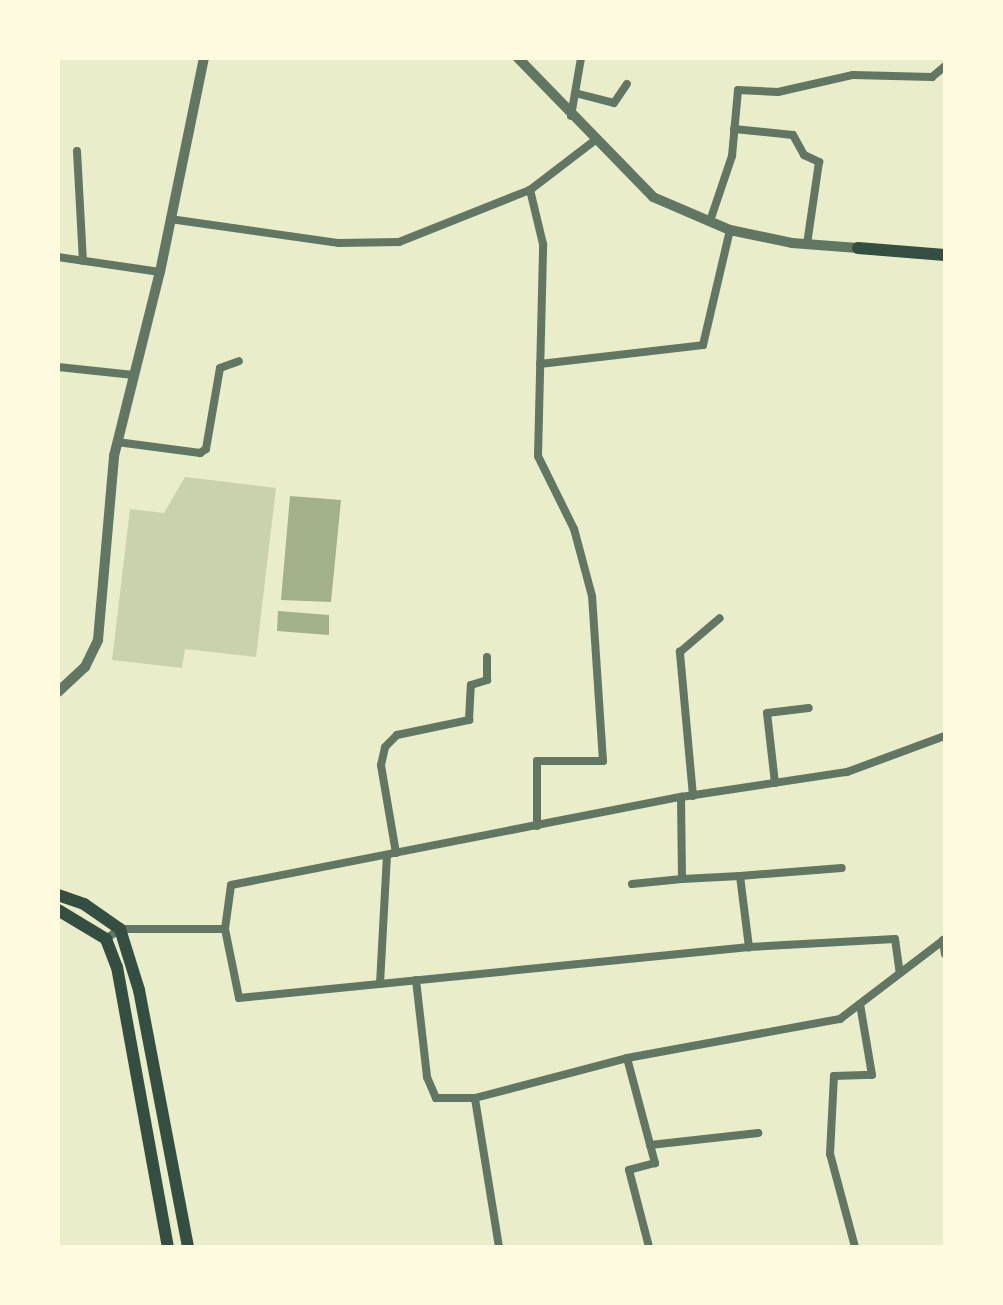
<!DOCTYPE html>
<html>
<head>
<meta charset="utf-8">
<style>
  body { margin:0 }
  #map { position:relative; width:1003px; height:1305px; overflow:hidden; background:#e9edc9; font-family:Lato,sans-serif }
  div>[style] { position:absolute }
  [style*='--x'] { left:calc(var(--x)*1px); top:calc(var(--y)*1px); width:calc(var(--w)*1px); rotate:calc(var(--a)*1deg) }
  .green>* { inset:0; background:#cad2ad }
  .water>* { inset:0; background:#a3b18a }
  .minor>* { height:8px; margin:-4px; padding:0 4px; transform-origin:4px; border-radius:4px; background:#617663 }
  .tertiary>* { height:10px; margin:-5px; padding:0 5px; transform-origin:5px; border-radius:5px; background:#617663 }
  .secondary>* { height:12px; margin:-6px; padding:0 6px; transform-origin:6px; border-radius:6px; background:#344e41 }
  span { translate:-50% -50%; white-space:nowrap; text-align:center; line-height:1.15; -webkit-text-stroke:7px #fefae0; paint-order:stroke }
  .frame { position:absolute; inset:0; border:60px solid #fefae0; pointer-events:none }
</style>
</head>
<body>
<div id="map">
  <div class="green">
    <i style="clip-path:polygon(185px 477px,276px 488px,256px 657px,185px 649px,182px 668px,112px 660px,130px 509px,164px 513px)"></i>
  </div>
  <div class="water">
    <i style="clip-path:polygon(290px 496px,341px 500px,331px 602px,281px 600px)"></i>
    <i style="clip-path:polygon(278px 611px,329px 615px,329px 635px,277px 631px)"></i>
  </div>
  <div class="minor">
    <i style="--x:575;--y:93;--w:40;--a:14.4"></i>
    <i style="--x:614;--y:103;--w:23;--a:-56"></i>
    <i style="--x:571;--y:116;--w:59;--a:-80.2"></i>
    <i style="--x:734;--y:129;--w:59;--a:5.8"></i>
    <i style="--x:793;--y:135;--w:23;--a:61"></i>
    <i style="--x:804;--y:155;--w:17;--a:25"></i>
    <i style="--x:819;--y:162;--w:83;--a:98.3"></i>
    <i style="--x:77;--y:151;--w:110;--a:86.9"></i>
    <i style="--x:170;--y:219;--w:171;--a:8.1"></i>
    <i style="--x:339;--y:243;--w:60;--a:-1"></i>
    <i style="--x:399;--y:242;--w:141;--a:-21.7"></i>
    <i style="--x:710;--y:221;--w:69;--a:-71.3"></i>
    <i style="--x:732;--y:156;--w:66;--a:-84.8"></i>
    <i style="--x:738;--y:90;--w:40;--a:2.9"></i>
    <i style="--x:778;--y:92;--w:77;--a:-12.8"></i>
    <i style="--x:853;--y:75;--w:79;--a:1.5"></i>
    <i style="--x:932;--y:77;--w:17;--a:-40"></i>
    <i style="--x:58;--y:257;--w:103;--a:8.4"></i>
    <i style="--x:540;--y:364;--w:164;--a:-6.6"></i>
    <i style="--x:703;--y:345;--w:118;--a:-76.8"></i>
    <i style="--x:58;--y:367;--w:76;--a:6"></i>
    <i style="--x:117;--y:442;--w:84;--a:7.5"></i>
    <i style="--x:200;--y:453;--w:7;--a:-34"></i>
    <i style="--x:206;--y:449;--w:82;--a:-80.2"></i>
    <i style="--x:220;--y:368;--w:20;--a:-20"></i>
    <i style="--x:775;--y:783;--w:70;--a:-96.5"></i>
    <i style="--x:767;--y:713;--w:42;--a:-6.8"></i>
    <i style="--x:693;--y:796;--w:145;--a:-95.2"></i>
    <i style="--x:680;--y:652;--w:52;--a:-40.4"></i>
    <i style="--x:681;--y:797;--w:82;--a:89.3"></i>
    <i style="--x:682;--y:879;--w:58;--a:-3"></i>
    <i style="--x:740;--y:876;--w:72;--a:82.8"></i>
    <i style="--x:537;--y:826;--w:65;--a:-90"></i>
    <i style="--x:537;--y:761;--w:66;--a:0"></i>
    <i style="--x:603;--y:761;--w:165;--a:-93.8"></i>
    <i style="--x:592;--y:596;--w:69;--a:-105"></i>
    <i style="--x:574;--y:529;--w:81;--a:-116.3"></i>
    <i style="--x:538;--y:456;--w:212;--a:-88.6"></i>
    <i style="--x:543;--y:244;--w:56;--a:-103.5"></i>
    <i style="--x:530;--y:190;--w:81;--a:-37.4"></i>
    <i style="--x:396;--y:853;--w:89;--a:-99.7"></i>
    <i style="--x:381;--y:765;--w:18;--a:-77"></i>
    <i style="--x:385;--y:747;--w:17;--a:-45"></i>
    <i style="--x:397;--y:735;--w:74;--a:-11.8"></i>
    <i style="--x:469;--y:720;--w:35;--a:-87"></i>
    <i style="--x:471;--y:685;--w:17;--a:-17"></i>
    <i style="--x:487;--y:680;--w:23;--a:-90"></i>
    <i style="--x:740;--y:876;--w:102;--a:-4.5"></i>
    <i style="--x:632;--y:884;--w:50;--a:-5.7"></i>
    <i style="--x:225;--y:929;--w:70;--a:78.5"></i>
    <i style="--x:239;--y:998;--w:513;--a:-5.71"></i>
    <i style="--x:749;--y:947;--w:146;--a:-3.1"></i>
    <i style="--x:895;--y:939;--w:34;--a:82"></i>
    <i style="--x:106;--y:939;--w:17;--a:-36"></i>
    <i style="--x:120;--y:929;--w:105;--a:0"></i>
    <i style="--x:225;--y:929;--w:44;--a:-82.2"></i>
    <i style="--x:231;--y:885;--w:459;--a:-11.1"></i>
    <i style="--x:681;--y:797;--w:168;--a:-8.6"></i>
    <i style="--x:847;--y:772;--w:104;--a:-20.2"></i>
    <i style="--x:943;--y:940;--w:14;--a:82"></i>
    <i style="--x:416;--y:980;--w:98;--a:83.5"></i>
    <i style="--x:427;--y:1077;--w:23;--a:67"></i>
    <i style="--x:436;--y:1098;--w:39;--a:0"></i>
    <i style="--x:380;--y:984;--w:129;--a:-86.9"></i>
    <i style="--x:627;--y:1058;--w:109;--a:75.1"></i>
    <i style="--x:655;--y:1163;--w:27;--a:165"></i>
    <i style="--x:629;--y:1170;--w:80;--a:75.4"></i>
    <i style="--x:650;--y:1145;--w:109;--a:-6.3"></i>
    <i style="--x:499;--y:1247;--w:151;--a:-99.2"></i>
    <i style="--x:475;--y:1098;--w:157;--a:-14.7"></i>
    <i style="--x:627;--y:1058;--w:217;--a:-10.4"></i>
    <i style="--x:840;--y:1019;--w:132;--a:-37.3"></i>
    <i style="--x:855;--y:1247;--w:96;--a:-105"></i>
    <i style="--x:830;--y:1154;--w:78;--a:-87.1"></i>
    <i style="--x:834;--y:1076;--w:38;--a:-2"></i>
    <i style="--x:872;--y:1075;--w:72;--a:-99.6"></i>
  </div>
  <div class="tertiary">
    <i style="--x:518;--y:58;--w:194;--a:45.8"></i>
    <i style="--x:653;--y:197;--w:84;--a:23.2"></i>
    <i style="--x:730;--y:230;--w:63;--a:11.8"></i>
    <i style="--x:792;--y:243;--w:66;--a:4.3"></i>
    <i style="--x:58;--y:692;--w:37;--a:-43"></i>
    <i style="--x:85;--y:667;--w:30;--a:-64"></i>
    <i style="--x:98;--y:640;--w:185;--a:-85"></i>
    <i style="--x:114;--y:456;--w:190;--a:-76"></i>
    <i style="--x:160;--y:272;--w:218;--a:-78.4"></i>
  </div>
  <div class="secondary">
    <i style="--x:858;--y:248;--w:87;--a:4.6"></i>
    <i style="--x:58;--y:895;--w:28;--a:19"></i>
    <i style="--x:84;--y:904;--w:44;--a:34.8"></i>
    <i style="--x:120;--y:929;--w:64;--a:72.7"></i>
    <i style="--x:139;--y:990;--w:262;--a:79.2"></i>
    <i style="--x:58;--y:910;--w:56;--a:31.1"></i>
    <i style="--x:106;--y:939;--w:30;--a:69"></i>
    <i style="--x:117;--y:967;--w:285;--a:79.7"></i>
  </div>
  <div class="frame"></div>
</div>
</body>
</html>
